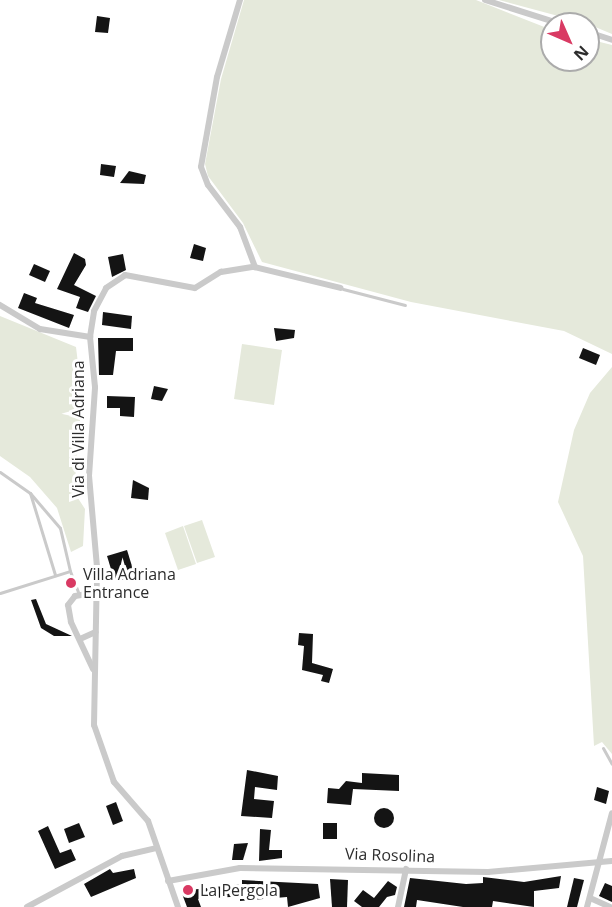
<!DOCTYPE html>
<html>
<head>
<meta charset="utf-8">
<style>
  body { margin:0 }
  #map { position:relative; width:612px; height:907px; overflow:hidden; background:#fff; font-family:"Open Sans",sans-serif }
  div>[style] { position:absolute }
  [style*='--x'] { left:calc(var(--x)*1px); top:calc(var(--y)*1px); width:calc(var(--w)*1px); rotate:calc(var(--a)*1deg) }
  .green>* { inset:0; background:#e5e9db }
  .building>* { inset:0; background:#141414 }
  .round { border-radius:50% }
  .service>* { height:3px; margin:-1.5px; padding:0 1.5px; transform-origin:1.5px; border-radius:1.5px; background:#cacaca }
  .minor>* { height:6px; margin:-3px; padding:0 3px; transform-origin:3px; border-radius:3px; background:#cacaca }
  .dots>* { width:16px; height:16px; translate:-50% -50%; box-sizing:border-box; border:3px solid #fff; border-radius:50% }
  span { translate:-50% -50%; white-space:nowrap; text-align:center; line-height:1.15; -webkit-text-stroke:6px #fff; paint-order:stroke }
  .street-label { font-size:16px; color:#2d2d2d }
  .poi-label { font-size:16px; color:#2d2d2d }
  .left { translate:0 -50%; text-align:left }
  .north { position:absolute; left:540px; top:12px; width:60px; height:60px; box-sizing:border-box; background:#fff; border:2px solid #ababab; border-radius:50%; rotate:135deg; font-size:16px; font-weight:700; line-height:24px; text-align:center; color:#2d2d2d }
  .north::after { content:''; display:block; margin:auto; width:21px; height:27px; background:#d93a63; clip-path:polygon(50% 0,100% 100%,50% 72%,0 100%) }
</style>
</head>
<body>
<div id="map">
  <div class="green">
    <i style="clip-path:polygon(244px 0,476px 0,552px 30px,552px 60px,588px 60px,588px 39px,612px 45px,612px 354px,564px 331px,411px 302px,262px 262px,243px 223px,208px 176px,205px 164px,221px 79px)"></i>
    <i style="clip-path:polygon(499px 0,612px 0,612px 34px,588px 24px)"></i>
    <i style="clip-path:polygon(0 316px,76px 347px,82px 396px,74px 492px,85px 509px,83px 546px,71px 552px,57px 508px,30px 477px,0 456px)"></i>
    <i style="clip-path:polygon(242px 344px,282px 350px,274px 405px,234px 399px)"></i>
    <i style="clip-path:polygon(612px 367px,612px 754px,602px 742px,594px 746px,583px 556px,558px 502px,574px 430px,590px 393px)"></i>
    <i style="clip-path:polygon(202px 520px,215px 557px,197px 563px,184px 526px)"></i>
    <i style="clip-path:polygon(183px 526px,196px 564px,178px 570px,165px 533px)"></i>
  </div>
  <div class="building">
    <i style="clip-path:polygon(97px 16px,110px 18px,108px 33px,95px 32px)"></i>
    <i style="clip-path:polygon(101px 164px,116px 166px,114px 177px,100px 175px)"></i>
    <i style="clip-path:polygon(129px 171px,146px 175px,144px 184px,120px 183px)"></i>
    <i style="clip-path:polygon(194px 244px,206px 248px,203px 261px,190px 258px)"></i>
    <i style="clip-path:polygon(74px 253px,85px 259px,86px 265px,74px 285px,96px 296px,88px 312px,76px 308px,80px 297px,57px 289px)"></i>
    <i style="clip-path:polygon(123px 254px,126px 270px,112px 277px,108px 257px)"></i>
    <i style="clip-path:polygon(34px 264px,50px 271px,45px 282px,29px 275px)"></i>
    <i style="clip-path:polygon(24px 293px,37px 298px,35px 303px,74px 315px,69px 328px,18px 308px)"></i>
    <i style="clip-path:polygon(103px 312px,132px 316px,131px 329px,102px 325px)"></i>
    <i style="clip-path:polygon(274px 328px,295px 330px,294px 338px,276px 341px)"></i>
    <i style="clip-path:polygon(98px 338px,133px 338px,133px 351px,116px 351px,113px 375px,99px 375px)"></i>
    <i style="clip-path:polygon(583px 348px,600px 355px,596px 365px,579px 358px)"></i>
    <i style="clip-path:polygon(154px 386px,168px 389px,162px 401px,151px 399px)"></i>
    <i style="clip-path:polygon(107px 396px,135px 397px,134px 417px,120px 416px,120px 408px,107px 408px)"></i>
    <i style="clip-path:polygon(133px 480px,149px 488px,148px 500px,131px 498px)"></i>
    <i style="clip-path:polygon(127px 550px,135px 576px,115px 582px,107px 556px)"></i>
    <i style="clip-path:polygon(36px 599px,46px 624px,72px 636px,54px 636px,41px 628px,31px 600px)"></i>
    <i style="clip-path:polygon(299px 633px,313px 634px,312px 663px,333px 669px,329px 683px,321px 681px,323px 675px,302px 670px,304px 646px,298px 645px)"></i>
    <i style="clip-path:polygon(247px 770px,278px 776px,277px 790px,255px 787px,254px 799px,274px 801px,272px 818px,241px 816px)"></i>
    <i style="clip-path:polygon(362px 773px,399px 775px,399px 791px,353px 789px,351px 805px,327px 803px,328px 788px,339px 789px,346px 781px,362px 783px)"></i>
    <i style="clip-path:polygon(597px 787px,609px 791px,606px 804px,594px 800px)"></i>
    <i style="clip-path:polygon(116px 802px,123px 821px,113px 825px,106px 806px)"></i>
    <i class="round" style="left:374px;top:808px;width:20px;height:20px"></i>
    <i style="clip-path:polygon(79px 823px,85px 837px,69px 843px,64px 829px)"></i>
    <i style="clip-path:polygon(323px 823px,337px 823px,337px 839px,323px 839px)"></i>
    <i style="clip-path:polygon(48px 826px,60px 853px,71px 849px,76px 860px,55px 869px,38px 831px)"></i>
    <i style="clip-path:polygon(260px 829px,271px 830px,269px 850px,282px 850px,282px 858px,259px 861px)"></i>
    <i style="clip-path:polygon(248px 843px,243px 860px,232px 860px,234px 844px)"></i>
    <i style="clip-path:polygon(110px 869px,113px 873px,134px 869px,136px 878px,91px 897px,84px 884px)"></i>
    <i style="clip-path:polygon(561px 876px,559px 888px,534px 891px,534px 907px,493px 901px,492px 907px,463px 907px,417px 900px,416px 907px,404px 907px,410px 878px,466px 884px,483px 883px,483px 877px,524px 882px)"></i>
    <i style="clip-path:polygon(574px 878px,584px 880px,577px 907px,567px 907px)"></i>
    <i style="clip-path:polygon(330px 879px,348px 880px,347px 907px,332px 907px)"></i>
    <i style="clip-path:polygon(242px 880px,318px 884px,320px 898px,288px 907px,287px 897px,240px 901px,240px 896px,230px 897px,198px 899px,201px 907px,187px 907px,181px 891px,242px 884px)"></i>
    <i style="clip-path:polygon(388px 881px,397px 887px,395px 895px,387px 897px,379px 907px,362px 907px,354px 901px,363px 890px,374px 898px)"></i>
    <i style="clip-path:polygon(605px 883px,612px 886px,612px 902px,599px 896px)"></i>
  </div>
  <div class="service">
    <i style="--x:343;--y:289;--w:64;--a:14.5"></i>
    <i style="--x:0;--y:472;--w:37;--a:35"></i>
    <i style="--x:30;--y:493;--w:86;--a:73"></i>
    <i style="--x:70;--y:571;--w:26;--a:69"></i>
    <i style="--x:0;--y:593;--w:73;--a:-17.4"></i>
    <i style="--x:70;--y:571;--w:44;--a:-103.1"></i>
    <i style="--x:60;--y:528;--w:46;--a:-130.6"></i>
    <i style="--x:603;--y:748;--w:18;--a:61"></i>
  </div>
  <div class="minor">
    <i style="--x:240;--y:0;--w:80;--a:106.6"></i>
    <i style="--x:217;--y:77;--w:91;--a:100.1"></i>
    <i style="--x:201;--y:167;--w:19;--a:69"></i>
    <i style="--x:208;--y:185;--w:53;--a:52.7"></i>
    <i style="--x:240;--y:227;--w:43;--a:69.4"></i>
    <i style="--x:485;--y:0;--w:80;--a:17.5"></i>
    <i style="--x:588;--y:32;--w:25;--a:18"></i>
    <i style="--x:0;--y:305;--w:47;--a:31"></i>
    <i style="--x:40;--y:329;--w:51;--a:9.1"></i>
    <i style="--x:80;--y:639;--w:17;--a:-24"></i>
    <i style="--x:93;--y:669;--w:52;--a:-115.1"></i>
    <i style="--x:71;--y:622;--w:17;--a:-100"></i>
    <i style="--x:68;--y:605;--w:11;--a:-52"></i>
    <i style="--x:75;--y:596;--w:19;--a:-9"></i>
    <i style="--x:168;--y:881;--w:73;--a:-10.2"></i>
    <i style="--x:240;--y:868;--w:248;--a:0.9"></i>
    <i style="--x:488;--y:872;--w:124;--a:-5.1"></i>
    <i style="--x:590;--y:898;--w:22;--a:24"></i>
    <i style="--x:27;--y:907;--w:108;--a:-28.2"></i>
    <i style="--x:122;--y:856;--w:36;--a:-13"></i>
    <i style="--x:178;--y:907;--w:91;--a:-109.2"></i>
    <i style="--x:148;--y:821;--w:52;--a:-131.1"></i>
    <i style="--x:114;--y:782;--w:60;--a:-109.3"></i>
    <i style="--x:94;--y:725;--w:158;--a:-88.9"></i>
    <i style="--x:97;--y:567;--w:91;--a:-95"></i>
    <i style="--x:89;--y:476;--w:89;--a:-86.1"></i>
    <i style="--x:95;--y:387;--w:50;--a:-95.7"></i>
    <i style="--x:90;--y:337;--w:26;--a:-81"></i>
    <i style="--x:94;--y:311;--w:26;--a:-62"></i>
    <i style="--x:106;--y:288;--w:23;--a:-34"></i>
    <i style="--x:125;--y:275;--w:71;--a:10.5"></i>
    <i style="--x:195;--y:288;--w:31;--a:-32"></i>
    <i style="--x:221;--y:272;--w:33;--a:-9"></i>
    <i style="--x:254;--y:267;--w:89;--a:13.6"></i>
    <i style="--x:398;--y:907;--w:39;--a:-78"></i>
    <i style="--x:587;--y:907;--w:97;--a:-75.1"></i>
  </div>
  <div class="dots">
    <i style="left:71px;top:583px;background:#d93a63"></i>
    <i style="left:188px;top:890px;background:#d93a63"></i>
  </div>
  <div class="street-label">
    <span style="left:78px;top:429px;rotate:-90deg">Via di Villa Adriana</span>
    <span style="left:390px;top:855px;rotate:2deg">Via Rosolina</span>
  </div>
  <div class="poi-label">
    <span class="left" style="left:83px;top:583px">Villa Adriana<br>Entrance</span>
    <span class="left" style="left:200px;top:890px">La Pergola</span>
  </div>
  <div class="north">N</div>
</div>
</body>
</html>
